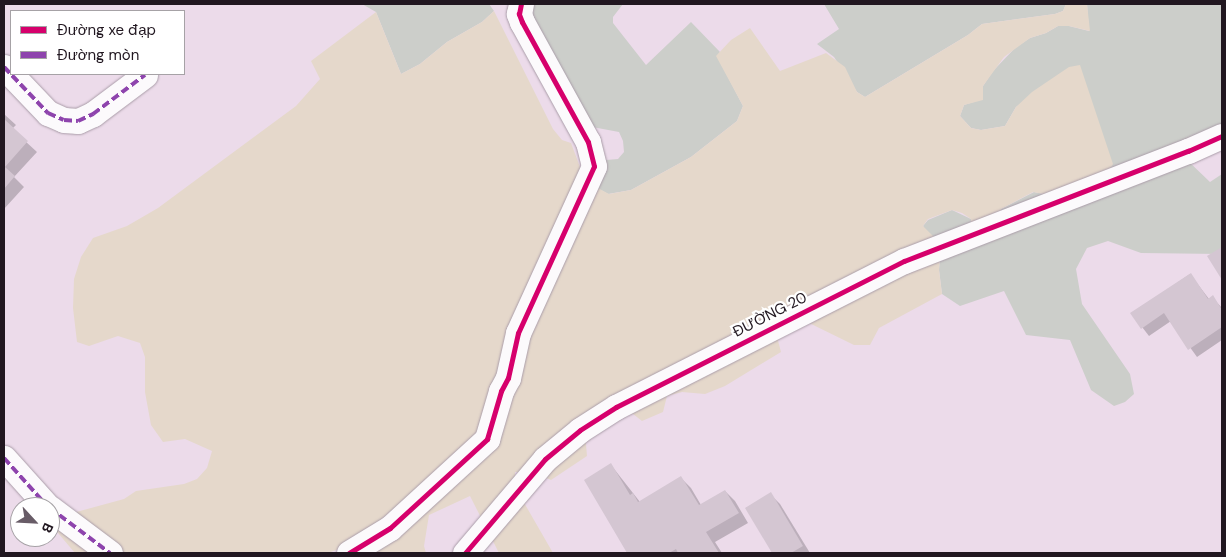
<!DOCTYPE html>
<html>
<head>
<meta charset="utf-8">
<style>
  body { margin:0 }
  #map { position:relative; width:1226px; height:557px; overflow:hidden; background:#ecdbea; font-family:"DM Sans",sans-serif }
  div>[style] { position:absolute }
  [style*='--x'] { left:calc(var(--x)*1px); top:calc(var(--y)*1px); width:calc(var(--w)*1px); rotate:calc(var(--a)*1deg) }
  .green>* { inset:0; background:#ccceca }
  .sand>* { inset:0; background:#e5d8cb }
  .shadow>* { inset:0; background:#0003 }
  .building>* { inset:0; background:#d4c6d2 }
  .roads { filter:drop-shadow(0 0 1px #aa9da9) drop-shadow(0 0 1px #aa9da9) }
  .minor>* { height:25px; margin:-12.5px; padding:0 12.5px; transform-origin:12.5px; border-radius:12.5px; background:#fcfafc }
  .quiet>* { height:4px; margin-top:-2px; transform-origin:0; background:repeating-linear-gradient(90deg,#8e44ad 0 8px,transparent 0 12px) }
  .cycleway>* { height:5px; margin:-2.5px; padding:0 2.5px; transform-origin:2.5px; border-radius:2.5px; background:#d6006c }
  span { translate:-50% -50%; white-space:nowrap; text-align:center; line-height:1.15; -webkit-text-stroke:4.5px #fff; paint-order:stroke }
  .street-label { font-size:15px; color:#211720 }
  .frame { position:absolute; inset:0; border:5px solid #211720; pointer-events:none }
  .legend { position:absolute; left:10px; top:10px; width:175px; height:65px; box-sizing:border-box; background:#fff; border:1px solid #a6a2a6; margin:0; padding:6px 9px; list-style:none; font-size:15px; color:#211720 }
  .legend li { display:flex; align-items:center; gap:10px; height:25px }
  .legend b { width:25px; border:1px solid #a6a2a6 }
  .north { position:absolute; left:10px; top:497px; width:50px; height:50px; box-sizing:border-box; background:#fff; border:1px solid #a6a2a6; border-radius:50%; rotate:115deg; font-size:14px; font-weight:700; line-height:20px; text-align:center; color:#211720 }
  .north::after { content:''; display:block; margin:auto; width:18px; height:22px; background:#685c67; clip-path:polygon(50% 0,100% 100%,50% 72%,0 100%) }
</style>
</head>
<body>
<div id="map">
  <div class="green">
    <i style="clip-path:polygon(362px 4px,489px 4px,494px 11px,482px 22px,447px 42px,420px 64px,401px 74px,376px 12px)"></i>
    <i style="clip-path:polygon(512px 4px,623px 4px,613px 17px,613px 23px,646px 65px,691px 22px,720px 52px,717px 56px,743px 106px,737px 121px,691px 157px,631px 190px,608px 194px,594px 186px,598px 167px,606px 160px,618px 159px,624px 152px,623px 141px,619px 132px,587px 126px)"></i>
    <i style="clip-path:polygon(824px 4px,1066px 4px,1063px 11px,1055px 14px,982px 24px,968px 35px,865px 97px,857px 92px,834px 57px,817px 44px,839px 29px)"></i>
    <i style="clip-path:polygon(1087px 4px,1222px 4px,1222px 126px,1186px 159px,1210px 182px,1222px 174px,1222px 251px,1220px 254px,1141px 253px,1108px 241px,1087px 248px,1076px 269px,1082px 304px,1130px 374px,1134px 394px,1125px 402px,1114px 406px,1091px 390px,1070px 340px,1026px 335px,1004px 291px,960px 306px,942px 294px,939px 270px,940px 256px,923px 226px,928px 220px,952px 210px,971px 219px,972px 230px,998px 225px,1001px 209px,1034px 192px,1049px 195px,1056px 77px,1016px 107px,1005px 126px,981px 130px,971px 128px,960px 116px,964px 105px,983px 99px,983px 86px,993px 71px,1015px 48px,1030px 38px,1046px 33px,1058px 26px,1069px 26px,1089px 31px)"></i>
  </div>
  <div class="sand">
    <i style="clip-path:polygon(1066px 4px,1087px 4px,1090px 31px,1069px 26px,1058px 26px,1046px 33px,1030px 38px,1004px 57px,983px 86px,983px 100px,964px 105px,960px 116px,971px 128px,981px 130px,1005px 126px,1016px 107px,1032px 92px,1069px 67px,1080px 65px,1113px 164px,1103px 181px,1049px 195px,1033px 192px,1001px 209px,998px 225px,999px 237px,994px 241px,985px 238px,972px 230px,971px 219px,962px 213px,952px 210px,928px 219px,923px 226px,936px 239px,940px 256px,939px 270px,942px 294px,879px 328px,870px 345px,854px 345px,803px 320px,776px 333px,781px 352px,725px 386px,705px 394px,682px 392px,667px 396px,663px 412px,642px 421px,633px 414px,614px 412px,585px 432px,587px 456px,551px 480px,532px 472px,515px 472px,515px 487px,553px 553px,499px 553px,470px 496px,429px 515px,424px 546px,426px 553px,354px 553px,476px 459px,527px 324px,594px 186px,609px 194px,631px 190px,691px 157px,737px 121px,743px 106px,716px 56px,731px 40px,750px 28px,780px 71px,826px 53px,845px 67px,857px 92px,865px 97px,968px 35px,982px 24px,1055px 14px,1063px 11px)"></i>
    <i style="clip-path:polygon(494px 11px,553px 129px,562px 140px,571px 143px,580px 167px,578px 180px,479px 440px,350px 545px,328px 553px,75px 553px,52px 526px,69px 514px,124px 499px,136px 491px,184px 484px,197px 479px,207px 468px,212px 451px,185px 439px,163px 442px,151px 425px,145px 392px,145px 357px,140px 343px,118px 336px,89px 346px,77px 342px,73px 308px,74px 279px,81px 257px,93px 238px,127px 226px,158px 208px,296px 106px,320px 79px,311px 61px,376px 12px,401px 74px,420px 64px,447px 42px,482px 22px)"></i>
  </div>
  <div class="shadow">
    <i style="clip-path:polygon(4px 114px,16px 125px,12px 129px,37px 152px,14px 177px,24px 187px,4px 209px)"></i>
    <i style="clip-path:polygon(1190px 274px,1209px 299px,1212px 297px,1222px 308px,1222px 340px,1197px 357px,1171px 321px,1149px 336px,1132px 314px)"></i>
    <i style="clip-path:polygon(611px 465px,640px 502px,681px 478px,691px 488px,701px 505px,725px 491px,735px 501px,748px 523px,715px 542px,722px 553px,629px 553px,585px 480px)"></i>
    <i style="clip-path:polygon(770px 494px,780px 504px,810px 553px,773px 553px,746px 508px)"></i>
  </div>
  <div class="building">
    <i style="clip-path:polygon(4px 119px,28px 141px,5px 167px,15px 176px,4px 189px)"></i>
    <i style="clip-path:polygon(1222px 247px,1222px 280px,1207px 256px)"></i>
    <i style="clip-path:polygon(1191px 273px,1208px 299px,1213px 295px,1222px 310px,1222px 327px,1188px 350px,1164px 313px,1141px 329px,1130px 313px)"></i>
    <i style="clip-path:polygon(611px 463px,630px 495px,633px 493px,638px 502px,681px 476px,699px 505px,725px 490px,739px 513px,706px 532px,719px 553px,678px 553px,676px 549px,669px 553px,627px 553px,584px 480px)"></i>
    <i style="clip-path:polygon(771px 492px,803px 546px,791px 553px,772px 553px,745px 508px)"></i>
  </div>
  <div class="roads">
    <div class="minor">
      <i style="--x:4;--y:67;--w:64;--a:46.3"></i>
      <i style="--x:48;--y:113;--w:17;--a:24"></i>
      <i style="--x:64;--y:120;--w:14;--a:4"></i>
      <i style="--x:78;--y:121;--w:17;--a:-25"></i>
      <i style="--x:93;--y:114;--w:65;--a:-36.9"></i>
      <i style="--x:4;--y:458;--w:66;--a:48.1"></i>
      <i style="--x:50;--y:508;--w:75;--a:36.9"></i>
      <i style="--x:349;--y:553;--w:48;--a:-31.4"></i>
      <i style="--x:390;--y:528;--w:132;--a:-42.5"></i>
      <i style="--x:487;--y:439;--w:50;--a:-73.7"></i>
      <i style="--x:501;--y:391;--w:15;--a:-62"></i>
      <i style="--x:508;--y:378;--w:46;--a:-77.5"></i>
      <i style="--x:518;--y:333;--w:183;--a:-65.5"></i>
      <i style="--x:594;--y:166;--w:25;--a:-104"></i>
      <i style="--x:588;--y:142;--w:137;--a:-118.8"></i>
      <i style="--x:522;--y:22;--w:9;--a:-111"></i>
      <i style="--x:519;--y:14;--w:10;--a:-79"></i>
      <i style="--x:465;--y:553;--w:123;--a:-49.6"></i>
      <i style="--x:545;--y:459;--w:45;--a:-39.6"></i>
      <i style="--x:580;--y:430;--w:43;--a:-32.6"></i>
      <i style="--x:616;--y:407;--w:323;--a:-26.9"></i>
      <i style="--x:904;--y:261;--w:305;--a:-21.2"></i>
      <i style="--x:1188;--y:151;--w:37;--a:-24"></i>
    </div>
  </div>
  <div class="quiet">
    <i style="--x:4;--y:67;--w:64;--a:46.3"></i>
    <i style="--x:48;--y:113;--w:17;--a:24"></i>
    <i style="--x:64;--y:120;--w:14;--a:4"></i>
    <i style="--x:78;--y:121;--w:17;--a:-25"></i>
    <i style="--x:93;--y:114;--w:65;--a:-36.9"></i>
    <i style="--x:4;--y:458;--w:66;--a:48.1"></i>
    <i style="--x:50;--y:508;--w:75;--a:36.9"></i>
  </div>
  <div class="cycleway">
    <i style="--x:349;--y:553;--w:48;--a:-31.4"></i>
    <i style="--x:390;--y:528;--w:132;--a:-42.5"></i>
    <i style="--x:487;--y:439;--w:50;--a:-73.7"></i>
    <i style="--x:501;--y:391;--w:15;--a:-62"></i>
    <i style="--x:508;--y:378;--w:46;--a:-77.5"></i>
    <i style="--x:518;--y:333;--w:183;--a:-65.5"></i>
    <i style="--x:594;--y:166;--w:25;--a:-104"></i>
    <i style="--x:588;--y:142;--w:137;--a:-118.8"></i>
    <i style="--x:522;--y:22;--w:9;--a:-111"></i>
    <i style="--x:519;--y:14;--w:10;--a:-79"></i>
    <i style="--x:465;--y:553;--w:123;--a:-49.6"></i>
    <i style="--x:545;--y:459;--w:45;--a:-39.6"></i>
    <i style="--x:580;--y:430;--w:43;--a:-32.6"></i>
    <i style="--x:616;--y:407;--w:323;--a:-26.9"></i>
    <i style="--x:904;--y:261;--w:305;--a:-21.2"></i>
    <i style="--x:1188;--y:151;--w:37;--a:-24"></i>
  </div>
  <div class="street-label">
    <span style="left:770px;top:315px;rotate:-27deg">ĐƯỜNG 20</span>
  </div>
  <div class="frame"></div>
  <ul class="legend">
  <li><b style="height:6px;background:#d6006c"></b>Đường xe đạp</li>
  <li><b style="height:6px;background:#8e44ad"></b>Đường mòn</li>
  </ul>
  <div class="north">B</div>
</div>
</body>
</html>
